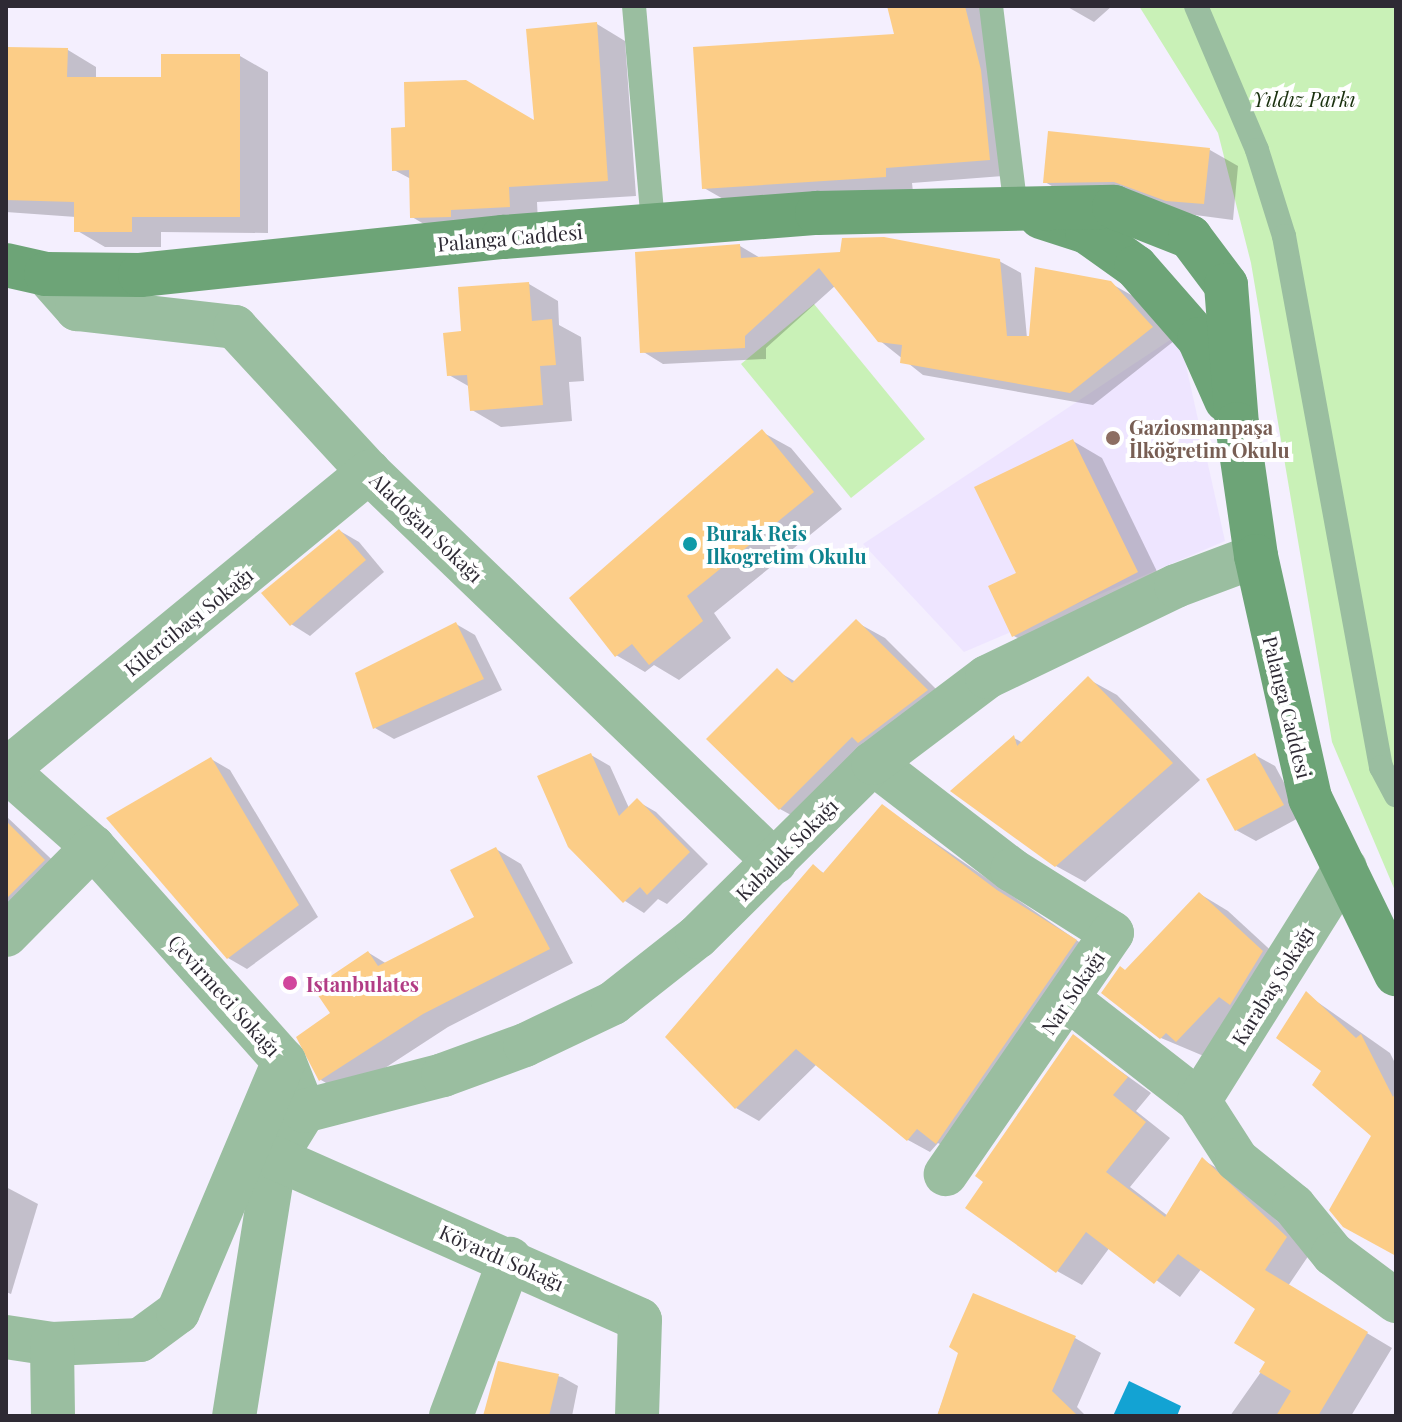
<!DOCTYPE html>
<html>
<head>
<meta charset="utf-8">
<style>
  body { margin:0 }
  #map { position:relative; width:1402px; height:1422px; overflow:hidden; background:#f4effe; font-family:"Playfair Display",serif }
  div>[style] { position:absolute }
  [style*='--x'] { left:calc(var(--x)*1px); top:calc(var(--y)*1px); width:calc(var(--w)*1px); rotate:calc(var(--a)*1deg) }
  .built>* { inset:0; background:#eee5ff }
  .green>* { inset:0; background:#c9f1b7 }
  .water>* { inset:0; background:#13a3d3 }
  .shadow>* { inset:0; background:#0003 }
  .building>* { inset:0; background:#fccd87 }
  .service>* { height:24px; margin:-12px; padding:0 12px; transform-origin:12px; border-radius:12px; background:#9abea0 }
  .minor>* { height:44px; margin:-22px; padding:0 22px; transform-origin:22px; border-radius:22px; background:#9abea0 }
  .secondary>* { height:44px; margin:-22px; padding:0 22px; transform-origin:22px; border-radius:22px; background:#6da477 }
  .dots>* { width:22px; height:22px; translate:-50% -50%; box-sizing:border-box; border:4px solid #fff; border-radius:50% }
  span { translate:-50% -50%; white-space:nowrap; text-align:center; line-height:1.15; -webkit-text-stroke:8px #fff; paint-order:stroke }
  .park-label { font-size:20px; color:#1a310f; font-style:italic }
  .street-label { font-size:20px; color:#2e2a34 }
  .education-label { font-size:20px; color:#785e54; font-weight:700 }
  .left { translate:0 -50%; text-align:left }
  .culture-label { font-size:20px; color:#0d838f; font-weight:700 }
  .hotel-label { font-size:20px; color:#b23c85; font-weight:700 }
  .frame { position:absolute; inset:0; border:8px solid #2e2a34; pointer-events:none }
</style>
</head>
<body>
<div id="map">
  <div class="built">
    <i style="clip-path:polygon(1179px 334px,1225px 541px,964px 652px,863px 544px)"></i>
  </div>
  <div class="green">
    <i style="clip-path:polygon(1139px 6px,1396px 6px,1396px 893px,1332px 742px,1251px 263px,1218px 133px)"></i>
    <i style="clip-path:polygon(814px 304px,925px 439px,851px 498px,741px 364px)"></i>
  </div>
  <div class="water">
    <i style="clip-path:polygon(1129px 1381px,1181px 1406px,1177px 1416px,1113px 1416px)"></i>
  </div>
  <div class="shadow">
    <i style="clip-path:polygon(889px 6px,987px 6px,1016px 175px,912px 183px,913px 192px,732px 204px,704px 188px,897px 36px)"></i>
    <i style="clip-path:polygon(1066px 6px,1112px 6px,1094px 22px)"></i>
    <i style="clip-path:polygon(597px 24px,625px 41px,636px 196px,537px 202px,538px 223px,441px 234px,412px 217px,411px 179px,394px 170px,536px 123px)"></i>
    <i style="clip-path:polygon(6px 49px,68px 50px,96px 67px,96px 79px,163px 79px,240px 56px,268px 72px,268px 233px,161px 232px,161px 247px,105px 247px,76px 230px,76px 217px,6px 212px)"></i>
    <i style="clip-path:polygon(1210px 150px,1238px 166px,1233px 220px,1074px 199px,1045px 182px)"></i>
    <i style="clip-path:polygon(740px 246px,762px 259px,999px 261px,1021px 273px,1027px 338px,1110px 283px,1133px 296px,1174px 341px,1093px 405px,923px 375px,879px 340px,836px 285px,766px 348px,766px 359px,663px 364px,642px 351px)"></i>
    <i style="clip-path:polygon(529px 284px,558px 301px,559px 325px,581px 337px,584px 381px,569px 382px,572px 421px,501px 427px,472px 410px,470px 387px,449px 375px)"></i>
    <i style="clip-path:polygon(762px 432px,791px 448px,842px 509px,714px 613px,731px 638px,679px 680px,654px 665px,645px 672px,616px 655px)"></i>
    <i style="clip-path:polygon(1073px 441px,1102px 458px,1165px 588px,1043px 652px,1014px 636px,1018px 574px)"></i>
    <i style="clip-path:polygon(340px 531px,359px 542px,384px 572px,310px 636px,291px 624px)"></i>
    <i style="clip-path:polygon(856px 622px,885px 638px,955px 708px,809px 825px,780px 809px,777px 671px,796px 682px)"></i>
    <i style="clip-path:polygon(456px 624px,475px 635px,502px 690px,394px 739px,375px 728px)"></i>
    <i style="clip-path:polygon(1088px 679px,1117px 695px,1200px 780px,1085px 882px,1056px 866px,1014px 738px,1023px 743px)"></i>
    <i style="clip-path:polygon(591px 755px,610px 766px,629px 808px,637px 801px,656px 812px,708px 864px,667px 904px,658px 899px,644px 913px,625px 901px)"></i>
    <i style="clip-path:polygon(1255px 755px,1275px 766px,1302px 816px,1256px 841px,1236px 830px)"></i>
    <i style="clip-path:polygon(211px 759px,230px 770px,318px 917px,247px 969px,228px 958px)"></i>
    <i style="clip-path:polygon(882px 806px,1098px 955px,959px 1155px,938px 1143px,930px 1152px,908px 1140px,817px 1064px,759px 1121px,736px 1108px,814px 867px,825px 874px)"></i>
    <i style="clip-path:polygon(6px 816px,67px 874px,6px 932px)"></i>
    <i style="clip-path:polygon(496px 849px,521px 864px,573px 963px,448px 1027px,345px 1094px,321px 1080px,333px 1014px,369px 953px,387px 964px,477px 917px)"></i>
    <i style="clip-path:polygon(1200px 894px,1228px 911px,1291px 969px,1206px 1057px,1161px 1038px,1104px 993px)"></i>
    <i style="clip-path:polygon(1306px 994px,1390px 1053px,1396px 1065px,1396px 1153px,1324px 1070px)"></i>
    <i style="clip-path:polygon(1073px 1037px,1151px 1093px,1136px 1111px,1170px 1138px,1130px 1187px,1168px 1216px,1203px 1160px,1227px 1174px,1311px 1252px,1288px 1286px,1392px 1348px,1351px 1416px,1230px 1416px,1268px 1362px,1258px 1308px,1202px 1268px,1180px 1297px,1110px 1247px,1082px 1285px,1057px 1271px)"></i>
    <i style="clip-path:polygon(6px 1187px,38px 1204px,11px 1294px,6px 1292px)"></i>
    <i style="clip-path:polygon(1075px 1338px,1101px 1353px,1077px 1407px,1086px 1416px,937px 1416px,961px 1352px)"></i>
    <i style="clip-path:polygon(500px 1364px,562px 1377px,578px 1386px,572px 1416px,486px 1416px)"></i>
  </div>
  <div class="building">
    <i style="clip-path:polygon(887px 6px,965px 6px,981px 70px,990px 160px,886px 168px,886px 177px,702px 189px,693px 47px,894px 34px)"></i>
    <i style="clip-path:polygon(597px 22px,608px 181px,509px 187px,510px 207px,451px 210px,451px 217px,410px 218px,409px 170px,392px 171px,391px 128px,405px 127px,404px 82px,466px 80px,534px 120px,526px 29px)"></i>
    <i style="clip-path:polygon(6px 47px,68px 48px,67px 77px,161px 77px,161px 54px,240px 54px,240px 217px,132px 217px,132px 232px,74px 232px,74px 202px,6px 200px)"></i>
    <i style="clip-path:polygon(1048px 131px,1210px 148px,1204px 204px,1166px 201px,1114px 182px,1043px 183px)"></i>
    <i style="clip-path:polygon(884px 237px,1000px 259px,1007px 336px,1029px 336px,1035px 267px,1111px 281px,1153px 327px,1070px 393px,900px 363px,902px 345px,878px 342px,819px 268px,745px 336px,745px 348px,640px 353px,635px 252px,740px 244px,741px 258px,840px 252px,842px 238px)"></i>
    <i style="clip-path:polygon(529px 282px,532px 321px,552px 319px,556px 365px,540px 366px,543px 405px,470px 411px,467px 375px,447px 376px,443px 333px,461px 331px,458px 287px)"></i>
    <i style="clip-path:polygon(762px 429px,814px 492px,687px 596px,703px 621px,649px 665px,632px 644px,615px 657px,569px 598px)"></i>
    <i style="clip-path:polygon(1073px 439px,1138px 572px,1012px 637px,988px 586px,1016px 573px,974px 487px)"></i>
    <i style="clip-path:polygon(339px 529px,366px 560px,290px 626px,261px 593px)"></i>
    <i style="clip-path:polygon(856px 619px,928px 690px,858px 743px,852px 737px,779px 810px,706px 739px,777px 668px,792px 683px)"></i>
    <i style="clip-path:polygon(456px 622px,484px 679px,373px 729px,355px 673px)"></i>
    <i style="clip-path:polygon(1088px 676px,1173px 763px,1055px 867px,950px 791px,1014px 735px,1017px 746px)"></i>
    <i style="clip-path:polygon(591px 753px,619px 816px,637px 798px,690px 852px,647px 895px,640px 887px,623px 903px,568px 847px,537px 776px)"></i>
    <i style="clip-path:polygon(1255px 753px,1284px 805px,1235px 831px,1206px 779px)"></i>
    <i style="clip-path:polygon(211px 757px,299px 905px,227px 959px,106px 818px)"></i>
    <i style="clip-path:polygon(882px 804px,997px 890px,1077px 940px,936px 1144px,917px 1129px,907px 1141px,796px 1049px,735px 1109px,665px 1037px,813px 864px,823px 873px)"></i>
    <i style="clip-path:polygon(6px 821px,45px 860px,6px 899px)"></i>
    <i style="clip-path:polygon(496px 847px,550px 949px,423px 1014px,319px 1081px,296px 1037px,330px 1013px,313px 988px,368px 951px,378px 966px,474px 917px,450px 870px)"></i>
    <i style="clip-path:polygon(1199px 892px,1263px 951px,1230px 1005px,1219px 997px,1176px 1042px,1166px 1033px,1160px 1039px,1101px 993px,1120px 966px,1125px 970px)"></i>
    <i style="clip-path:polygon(1306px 991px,1356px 1038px,1361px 1034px,1393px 1097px,1396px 1092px,1396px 1256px,1343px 1227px,1329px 1210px,1371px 1136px,1312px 1085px,1321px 1071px,1276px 1038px)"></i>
    <i style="clip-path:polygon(1073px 1034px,1128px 1077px,1113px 1095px,1146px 1122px,1106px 1172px,1165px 1217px,1202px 1157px,1287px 1237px,1265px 1270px,1368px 1332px,1318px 1416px,1276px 1416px,1291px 1391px,1259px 1372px,1265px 1362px,1234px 1343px,1255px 1309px,1178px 1254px,1154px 1284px,1086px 1232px,1056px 1273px,965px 1208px,983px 1182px,975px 1176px)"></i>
    <i style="clip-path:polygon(973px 1293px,1076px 1336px,1052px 1391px,1078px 1416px,937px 1416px,958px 1353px,949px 1347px)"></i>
    <i style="clip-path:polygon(498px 1361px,559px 1374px,549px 1416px,483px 1416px)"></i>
  </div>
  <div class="service">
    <i style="--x:634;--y:6;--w:220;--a:85"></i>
    <i style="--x:991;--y:6;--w:205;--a:83"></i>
    <i style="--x:1196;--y:6;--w:156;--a:67"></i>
    <i style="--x:1257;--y:150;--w:90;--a:72.6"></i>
    <i style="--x:1284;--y:236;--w:540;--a:79.65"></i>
    <i style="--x:1381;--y:767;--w:32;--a:62"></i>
  </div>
  <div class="minor">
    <i style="--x:46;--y:274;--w:47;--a:48.5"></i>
    <i style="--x:77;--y:309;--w:159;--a:6.5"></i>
    <i style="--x:235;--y:327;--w:197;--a:47.3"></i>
    <i style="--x:369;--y:472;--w:563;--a:43.85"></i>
    <i style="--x:873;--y:763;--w:175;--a:37.6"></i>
    <i style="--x:1012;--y:870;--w:118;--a:32.2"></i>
    <i style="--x:1112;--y:933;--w:293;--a:124.6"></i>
    <i style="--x:6;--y:770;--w:116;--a:41.5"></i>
    <i style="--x:93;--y:847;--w:287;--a:48.3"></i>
    <i style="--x:284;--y:1061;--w:54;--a:68.2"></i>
    <i style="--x:304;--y:1111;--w:55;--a:121.7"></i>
    <i style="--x:275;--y:1158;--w:261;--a:99"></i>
    <i style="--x:6;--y:770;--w:470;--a:-39.4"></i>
    <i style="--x:6;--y:935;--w:124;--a:-45.3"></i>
    <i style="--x:1068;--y:999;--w:166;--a:37.9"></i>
    <i style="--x:1199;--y:1101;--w:70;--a:57.2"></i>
    <i style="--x:1237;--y:1160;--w:73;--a:38.9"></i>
    <i style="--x:1294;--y:1206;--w:62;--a:50.9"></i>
    <i style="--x:1333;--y:1254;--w:79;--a:36.7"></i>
    <i style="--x:1199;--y:1101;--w:275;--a:-57.9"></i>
    <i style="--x:304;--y:1111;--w:144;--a:-14.5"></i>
    <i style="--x:443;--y:1075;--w:87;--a:-20.1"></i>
    <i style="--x:525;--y:1045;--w:98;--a:-25.5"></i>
    <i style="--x:613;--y:1003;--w:107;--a:-38.2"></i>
    <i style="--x:697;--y:937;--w:247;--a:-44.7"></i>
    <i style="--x:873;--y:763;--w:143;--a:-37"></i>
    <i style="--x:987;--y:677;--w:210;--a:-25.7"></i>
    <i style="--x:1176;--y:586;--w:85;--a:-20.6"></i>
    <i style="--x:275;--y:1158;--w:399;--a:23.9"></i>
    <i style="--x:640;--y:1320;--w:96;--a:91.8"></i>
    <i style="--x:6;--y:1337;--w:47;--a:8.7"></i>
    <i style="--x:52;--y:1344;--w:88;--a:-2.6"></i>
    <i style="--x:140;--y:1340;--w:47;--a:-36.4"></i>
    <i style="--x:178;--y:1312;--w:272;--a:-67.1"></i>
    <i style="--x:52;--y:1344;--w:72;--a:89.2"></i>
    <i style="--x:451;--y:1416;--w:168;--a:-69.4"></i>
  </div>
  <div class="secondary">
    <i style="--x:1041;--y:217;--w:48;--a:18.1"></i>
    <i style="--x:1087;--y:232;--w:60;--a:35.5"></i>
    <i style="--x:1136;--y:267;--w:96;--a:48.8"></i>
    <i style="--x:1199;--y:339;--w:67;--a:66.1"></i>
    <i style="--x:6;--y:265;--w:41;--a:12.7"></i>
    <i style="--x:46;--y:274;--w:94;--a:0.6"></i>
    <i style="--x:140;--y:275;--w:365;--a:-6"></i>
    <i style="--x:503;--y:237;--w:315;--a:-4.4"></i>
    <i style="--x:817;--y:213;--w:297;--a:-1.2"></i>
    <i style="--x:1114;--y:207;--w:82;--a:21.5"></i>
    <i style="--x:1190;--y:237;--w:60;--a:53.1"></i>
    <i style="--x:1226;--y:285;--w:139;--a:85.5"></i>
    <i style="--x:1237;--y:424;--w:133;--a:81.8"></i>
    <i style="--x:1256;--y:556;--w:248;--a:77.4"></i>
    <i style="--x:1310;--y:798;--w:196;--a:64"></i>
  </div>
  <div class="dots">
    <i style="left:1113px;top:438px;background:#8d6e63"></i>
    <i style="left:690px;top:544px;background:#0f9aa8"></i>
    <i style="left:290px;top:983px;background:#d1479c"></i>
  </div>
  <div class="park-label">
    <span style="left:1304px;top:98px">Yıldız Parkı</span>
  </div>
  <div class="street-label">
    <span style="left:510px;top:237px;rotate:-5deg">Palanga Caddesi</span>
    <span style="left:427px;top:527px;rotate:44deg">Aladoğan Sokağı</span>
    <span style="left:188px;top:621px;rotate:-39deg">Kilercibaşı Sokağı</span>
    <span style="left:1288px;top:707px;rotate:76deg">Palanga Caddesi</span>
    <span style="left:786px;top:849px;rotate:-45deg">Kabalak Sokağı</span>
    <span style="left:1272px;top:985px;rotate:-58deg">Karabaş Sokağı</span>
    <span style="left:1072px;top:992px;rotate:-56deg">Nar Sokağı</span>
    <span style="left:225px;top:995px;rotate:48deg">Çevirmeci Sokağı</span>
    <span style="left:502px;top:1257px;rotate:24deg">Köyardı Sokağı</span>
  </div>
  <div class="education-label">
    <span class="left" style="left:1129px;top:438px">Gaziosmanpaşa<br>İlköğretim Okulu</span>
  </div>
  <div class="culture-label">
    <span class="left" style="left:706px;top:544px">Burak Reis<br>Ilkogretim Okulu</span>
  </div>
  <div class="hotel-label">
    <span class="left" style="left:306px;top:983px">Istanbulates</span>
  </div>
  <div class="frame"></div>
</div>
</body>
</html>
